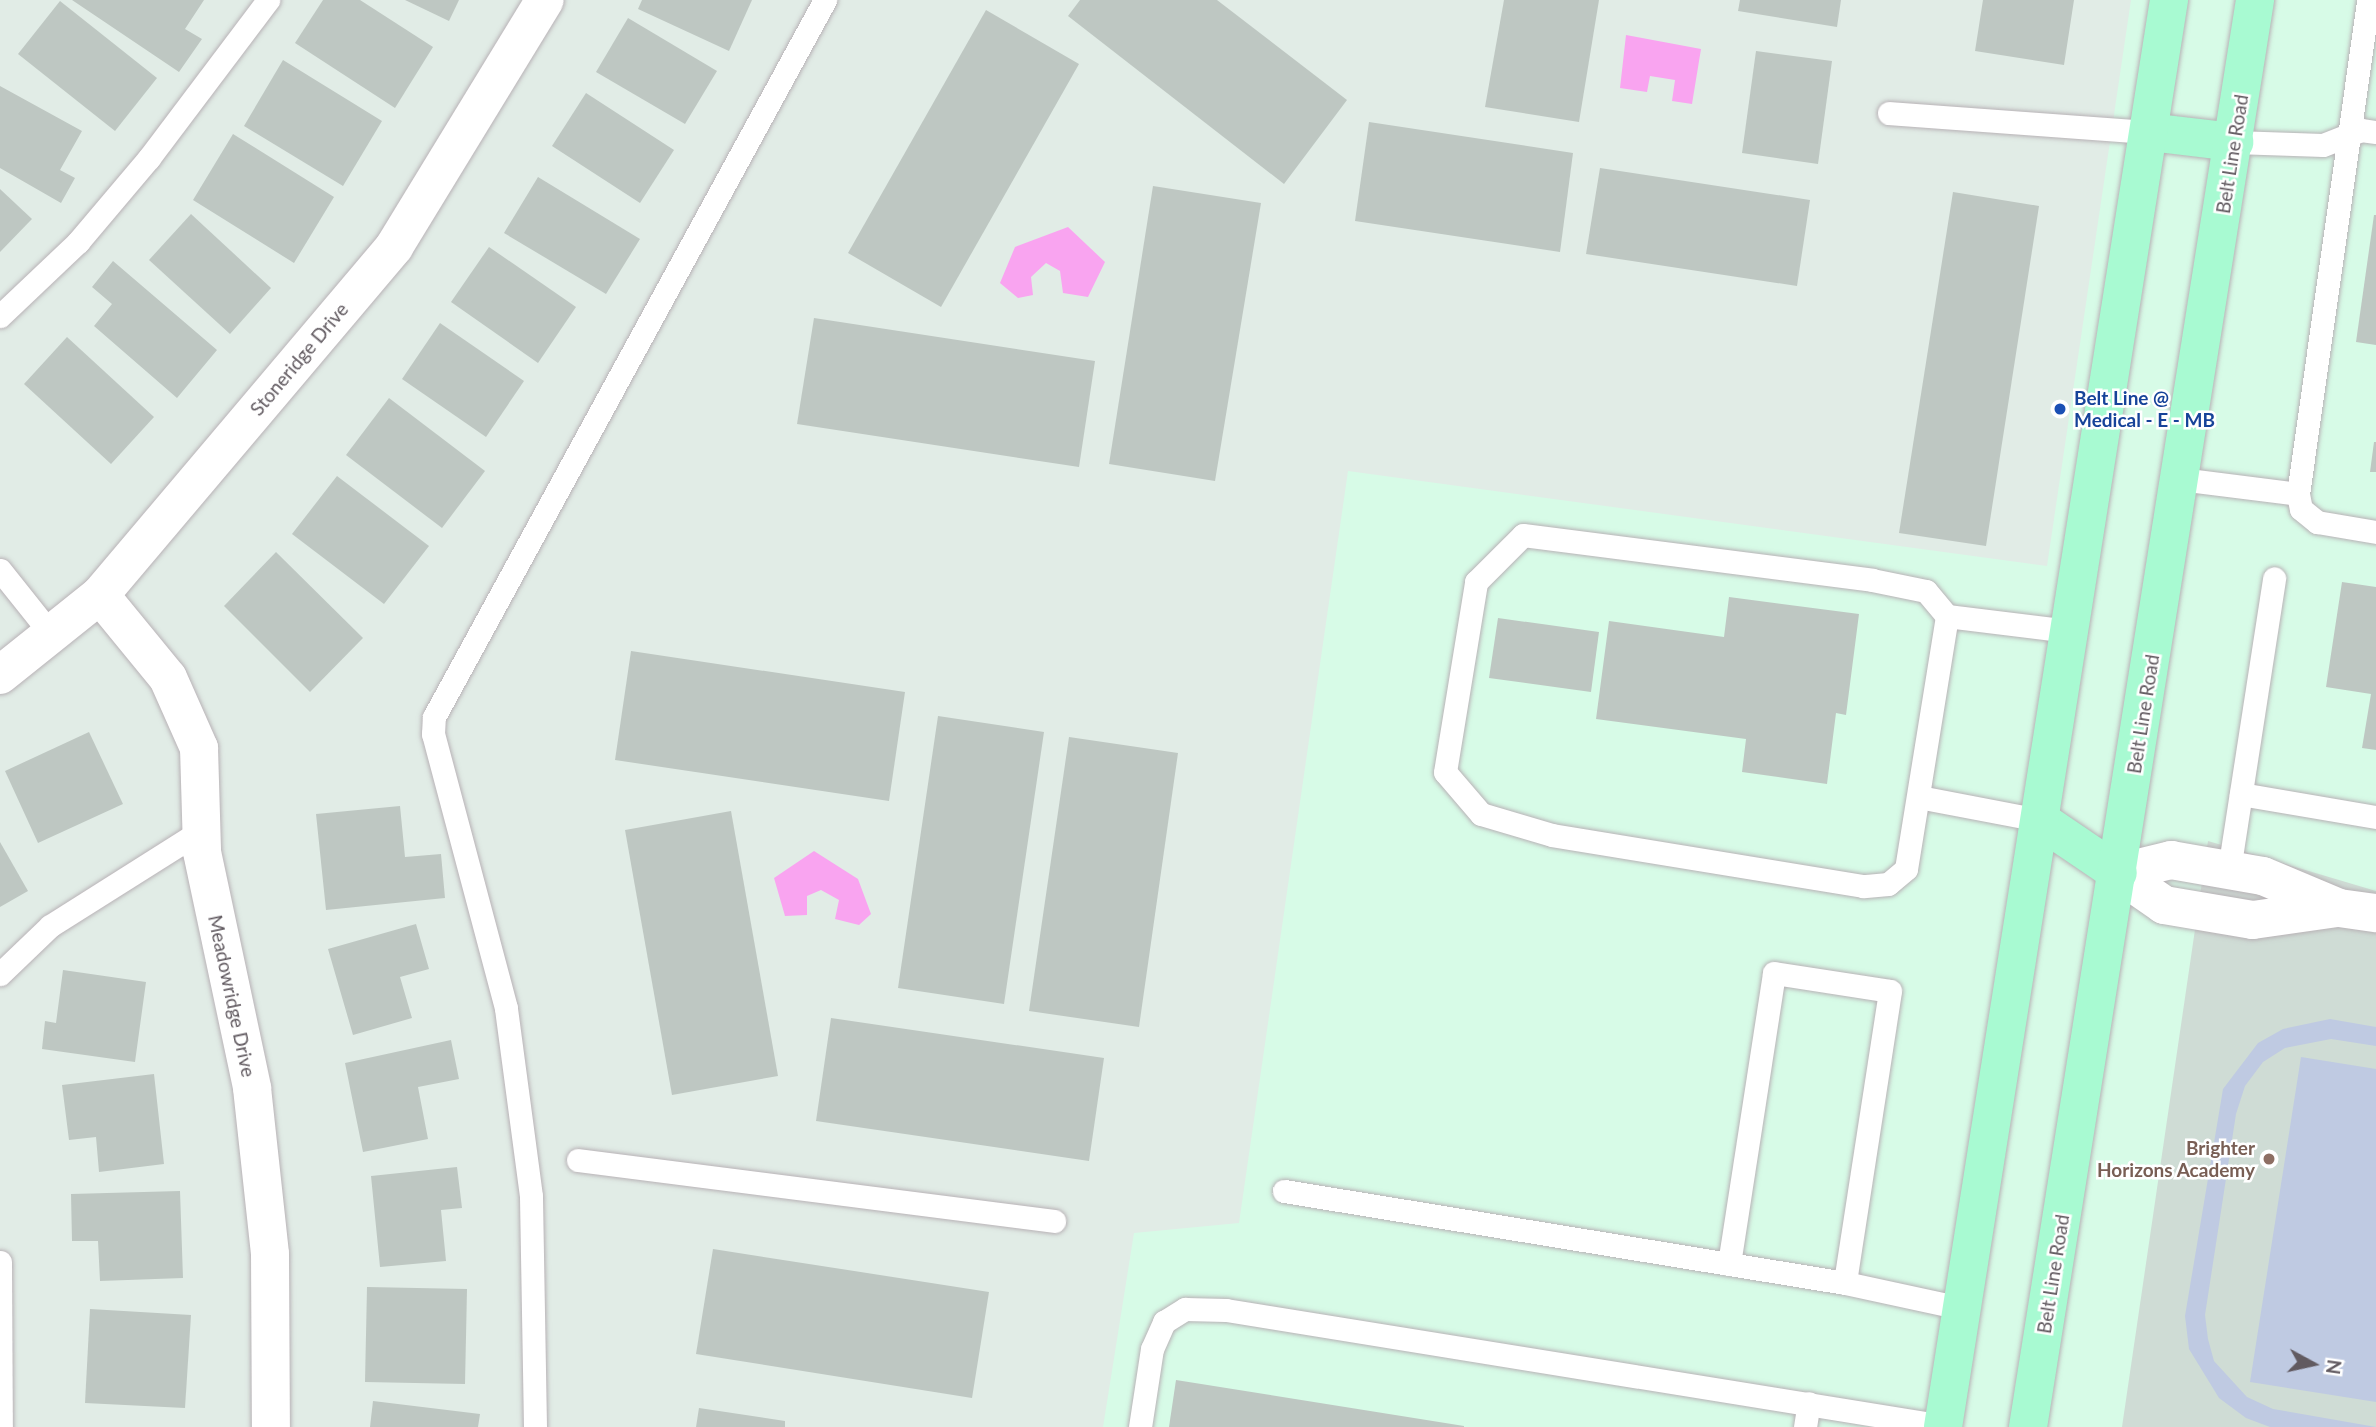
<!DOCTYPE html>
<html>
<head>
<meta charset="utf-8">
<style>
  body { margin:0 }
  #map { position:relative; width:2376px; height:1427px; overflow:hidden; background:#e1ece6; font-family:Lato,sans-serif }
  div>[style] { position:absolute }
  [style*='--x'] { left:calc(var(--x)*1px); top:calc(var(--y)*1px); width:calc(var(--w)*1px); rotate:calc(var(--a)*1deg) }
  .commercial>* { inset:0; background:#d7fbe7 }
  .education>* { inset:0; background:#cfdcd5 }
  .green>* { inset:0; background:#bfcae2 }
  .water>* { inset:0; background:#f9a4f0 }
  .building>* { inset:0; background:#bec7c2 }
  .roads { filter:drop-shadow(0 0 2px #b8b2b6) drop-shadow(0 0 2px #b8b2b6) }
  .service>* { height:23px; margin:-11.5px; padding:0 11.5px; transform-origin:11.5px; border-radius:11.5px; background:#fff }
  .minor>* { height:38px; margin:-19px; padding:0 19px; transform-origin:19px; border-radius:19px; background:#fff }
  .primary>* { height:38px; margin:-19px; padding:0 19px; transform-origin:19px; border-radius:19px; background:#a8fad2 }
  .dots>* { width:19px; height:19px; translate:-50% -50%; box-sizing:border-box; border:4px solid #fff; border-radius:50% }
  span { translate:-50% -50%; white-space:nowrap; text-align:center; line-height:1.15; -webkit-text-stroke:5px #fff; paint-order:stroke }
  .street-label { font-size:19px; color:#615a60 }
  .transit-label { font-size:19px; color:#164399; font-weight:700 }
  .left { translate:0 -50%; text-align:left }
  .education-label { font-size:19px; color:#785e54; font-weight:700 }
  .right { translate:-100% -50%; text-align:right }
  .north { position:absolute; left:2278px; top:1329px; width:70px; height:70px; -webkit-text-stroke:5px #fff; paint-order:stroke; rotate:98deg; font-size:19px; font-weight:700; line-height:28px; text-align:center; color:#615a60 }
  .north::after { content:''; display:block; margin:auto; width:24px; height:32px; background:#615a60; clip-path:polygon(50% 0,100% 100%,50% 72%,0 100%) }
</style>
</head>
<body>
<div id="map">
  <div class="commercial">
    <i style="clip-path:polygon(2131px 0,2376px 0,2376px 1427px,1103px 1427px,1134px 1233px,1239px 1223px,1348px 471px,2047px 566px)"></i>
  </div>
  <div class="education">
    <i style="clip-path:polygon(2208px 841px,2376px 891px,2376px 1427px,2122px 1427px)"></i>
  </div>
  <div class="green">
    <i style="clip-path:polygon(2330px 1019px,2376px 1027px,2376px 1046px,2331px 1039px,2285px 1048px,2263px 1062px,2245px 1086px,2236px 1114px,2205px 1315px,2208px 1339px,2214px 1361px,2247px 1397px,2273px 1409px,2376px 1427px,2270px 1427px,2246px 1418px,2219px 1398px,2189px 1349px,2185px 1316px,2223px 1089px,2258px 1043px,2283px 1029px)"></i>
    <i style="clip-path:polygon(2301px 1057px,2376px 1069px,2376px 1402px,2250px 1382px)"></i>
  </div>
  <div class="water">
    <i style="clip-path:polygon(1626px 35px,1701px 49px,1692px 104px,1672px 101px,1675px 80px,1650px 76px,1647px 92px,1620px 88px)"></i>
    <i style="clip-path:polygon(1068px 227px,1105px 262px,1088px 297px,1063px 293px,1060px 271px,1046px 263px,1031px 277px,1033px 295px,1018px 298px,1000px 283px,1015px 247px)"></i>
    <i style="clip-path:polygon(814px 851px,858px 879px,871px 914px,859px 925px,835px 919px,839px 900px,821px 890px,807px 896px,807px 915px,785px 916px,774px 878px)"></i>
  </div>
  <div class="building">
    <i style="clip-path:polygon(72px 0,204px 0,185px 29px,202px 39px,179px 72px)"></i>
    <i style="clip-path:polygon(323px 0,360px 0,433px 47px,395px 108px,295px 43px)"></i>
    <i style="clip-path:polygon(405px 0,459px 0,449px 21px)"></i>
    <i style="clip-path:polygon(642px 0,752px 0,729px 51px,638px 9px)"></i>
    <i style="clip-path:polygon(1080px 0,1217px 0,1347px 100px,1284px 184px,1068px 16px)"></i>
    <i style="clip-path:polygon(1504px 0,1599px 0,1579px 122px,1485px 107px)"></i>
    <i style="clip-path:polygon(1740px 0,1841px 0,1837px 27px,1738px 11px)"></i>
    <i style="clip-path:polygon(1983px 0,2074px 0,2064px 65px,1975px 51px)"></i>
    <i style="clip-path:polygon(60px 1px,157px 78px,115px 131px,18px 54px)"></i>
    <i style="clip-path:polygon(986px 10px,1079px 64px,941px 307px,848px 253px)"></i>
    <i style="clip-path:polygon(628px 18px,717px 71px,685px 124px,596px 72px)"></i>
    <i style="clip-path:polygon(1756px 51px,1832px 61px,1818px 164px,1742px 153px)"></i>
    <i style="clip-path:polygon(283px 60px,382px 121px,343px 186px,244px 126px)"></i>
    <i style="clip-path:polygon(0 86px,82px 131px,60px 170px,75px 178px,61px 203px,0 168px)"></i>
    <i style="clip-path:polygon(586px 93px,674px 150px,640px 203px,552px 146px)"></i>
    <i style="clip-path:polygon(1369px 122px,1573px 153px,1560px 252px,1355px 221px)"></i>
    <i style="clip-path:polygon(233px 134px,334px 197px,294px 263px,193px 200px)"></i>
    <i style="clip-path:polygon(1600px 168px,1810px 200px,1797px 286px,1586px 254px)"></i>
    <i style="clip-path:polygon(538px 177px,640px 239px,606px 294px,504px 233px)"></i>
    <i style="clip-path:polygon(1153px 186px,1261px 203px,1215px 481px,1109px 464px)"></i>
    <i style="clip-path:polygon(0 189px,32px 219px,0 252px)"></i>
    <i style="clip-path:polygon(1953px 192px,2039px 206px,1986px 546px,1899px 533px)"></i>
    <i style="clip-path:polygon(191px 214px,271px 288px,230px 334px,149px 260px)"></i>
    <i style="clip-path:polygon(2374px 215px,2376px 215px,2376px 345px,2356px 342px)"></i>
    <i style="clip-path:polygon(489px 247px,576px 307px,538px 363px,451px 302px)"></i>
    <i style="clip-path:polygon(113px 261px,217px 350px,177px 398px,94px 326px,112px 304px,92px 287px)"></i>
    <i style="clip-path:polygon(814px 318px,1095px 361px,1079px 467px,797px 424px)"></i>
    <i style="clip-path:polygon(440px 323px,524px 381px,486px 437px,402px 379px)"></i>
    <i style="clip-path:polygon(67px 337px,154px 417px,111px 464px,24px 384px)"></i>
    <i style="clip-path:polygon(389px 398px,485px 471px,442px 528px,346px 455px)"></i>
    <i style="clip-path:polygon(2374px 442px,2376px 442px,2376px 472px,2370px 472px)"></i>
    <i style="clip-path:polygon(337px 476px,429px 546px,384px 604px,292px 534px)"></i>
    <i style="clip-path:polygon(276px 552px,363px 638px,310px 692px,224px 606px)"></i>
    <i style="clip-path:polygon(2342px 582px,2376px 587px,2376px 750px,2362px 748px,2371px 694px,2326px 687px)"></i>
    <i style="clip-path:polygon(1729px 597px,1859px 614px,1846px 715px,1836px 713px,1827px 784px,1742px 772px,1746px 739px,1596px 719px,1609px 621px,1724px 637px)"></i>
    <i style="clip-path:polygon(1498px 618px,1599px 632px,1591px 692px,1489px 678px)"></i>
    <i style="clip-path:polygon(631px 651px,905px 692px,889px 801px,615px 760px)"></i>
    <i style="clip-path:polygon(938px 716px,1044px 732px,1004px 1004px,898px 988px)"></i>
    <i style="clip-path:polygon(89px 732px,123px 804px,38px 843px,5px 771px)"></i>
    <i style="clip-path:polygon(1069px 737px,1178px 753px,1139px 1027px,1029px 1011px)"></i>
    <i style="clip-path:polygon(400px 806px,405px 857px,441px 854px,445px 898px,326px 910px,316px 814px)"></i>
    <i style="clip-path:polygon(731px 811px,778px 1076px,672px 1095px,625px 830px)"></i>
    <i style="clip-path:polygon(0 842px,28px 891px,0 907px)"></i>
    <i style="clip-path:polygon(416px 924px,429px 969px,400px 977px,412px 1018px,353px 1035px,328px 949px)"></i>
    <i style="clip-path:polygon(63px 970px,146px 982px,135px 1062px,42px 1049px,45px 1021px,56px 1023px)"></i>
    <i style="clip-path:polygon(831px 1018px,1104px 1058px,1089px 1161px,816px 1121px)"></i>
    <i style="clip-path:polygon(451px 1040px,459px 1079px,418px 1087px,428px 1139px,363px 1152px,345px 1063px)"></i>
    <i style="clip-path:polygon(154px 1074px,164px 1164px,99px 1172px,96px 1137px,69px 1140px,62px 1085px)"></i>
    <i style="clip-path:polygon(457px 1167px,462px 1208px,441px 1210px,446px 1261px,380px 1267px,371px 1176px)"></i>
    <i style="clip-path:polygon(180px 1191px,183px 1278px,100px 1281px,98px 1241px,72px 1241px,71px 1194px)"></i>
    <i style="clip-path:polygon(713px 1249px,989px 1292px,972px 1398px,696px 1354px)"></i>
    <i style="clip-path:polygon(367px 1287px,467px 1289px,465px 1384px,365px 1382px)"></i>
    <i style="clip-path:polygon(90px 1309px,191px 1315px,185px 1408px,85px 1403px)"></i>
    <i style="clip-path:polygon(1176px 1380px,1464px 1426px,1464px 1427px,1169px 1427px)"></i>
    <i style="clip-path:polygon(373px 1401px,480px 1414px,478px 1427px,370px 1427px)"></i>
    <i style="clip-path:polygon(699px 1408px,785px 1421px,785px 1427px,696px 1427px)"></i>
  </div>
  <div class="roads">
    <div class="service">
      <i style="--x:1889;--y:113;--w:261;--a:4.2"></i>
      <i style="--x:2234;--y:142;--w:89;--a:1.9"></i>
      <i style="--x:2323;--y:145;--w:41;--a:-21.5"></i>
      <i style="--x:2361;--y:130;--w:15;--a:8"></i>
      <i style="--x:0;--y:316;--w:108;--a:-43.5"></i>
      <i style="--x:78;--y:242;--w:110;--a:-49.8"></i>
      <i style="--x:149;--y:158;--w:198;--a:-53"></i>
      <i style="--x:2180;--y:479;--w:119;--a:7.2"></i>
      <i style="--x:2298;--y:494;--w:15;--a:79"></i>
      <i style="--x:2301;--y:509;--w:21;--a:39"></i>
      <i style="--x:2317;--y:522;--w:60;--a:9.6"></i>
      <i style="--x:2298;--y:494;--w:499;--a:-81.9"></i>
      <i style="--x:0;--y:570;--w:82;--a:51.4"></i>
      <i style="--x:1947;--y:616;--w:256;--a:99.2"></i>
      <i style="--x:1906;--y:869;--w:23;--a:140"></i>
      <i style="--x:1888;--y:884;--w:25;--a:175"></i>
      <i style="--x:1863;--y:886;--w:315;--a:-170.7"></i>
      <i style="--x:1552;--y:835;--w:74;--a:-163.5"></i>
      <i style="--x:1481;--y:814;--w:55;--a:-130.6"></i>
      <i style="--x:1445;--y:772;--w:193;--a:-80.7"></i>
      <i style="--x:1476;--y:582;--w:66;--a:-45"></i>
      <i style="--x:1523;--y:535;--w:352;--a:7.3"></i>
      <i style="--x:1872;--y:580;--w:55;--a:11.5"></i>
      <i style="--x:1926;--y:591;--w:33;--a:50"></i>
      <i style="--x:1947;--y:616;--w:123;--a:7"></i>
      <i style="--x:2241;--y:794;--w:137;--a:9.7"></i>
      <i style="--x:1919;--y:797;--w:123;--a:10.8"></i>
      <i style="--x:2229;--y:870;--w:295;--a:-81.2"></i>
      <i style="--x:0;--y:974;--w:69;--a:-43.8"></i>
      <i style="--x:50;--y:926;--w:180;--a:-32.3"></i>
      <i style="--x:578;--y:1160;--w:480;--a:7.3"></i>
      <i style="--x:1284;--y:1191;--w:568;--a:9.31"></i>
      <i style="--x:1845;--y:1283;--w:119;--a:12.2"></i>
      <i style="--x:0;--y:1262;--w:165;--a:89.7"></i>
      <i style="--x:1729;--y:1264;--w:294;--a:-81.2"></i>
      <i style="--x:1774;--y:973;--w:117;--a:8.8"></i>
      <i style="--x:1890;--y:991;--w:295;--a:98.8"></i>
      <i style="--x:535;--y:1427;--w:231;--a:-91"></i>
      <i style="--x:531;--y:1196;--w:190;--a:-97.6"></i>
      <i style="--x:506;--y:1008;--w:284;--a:-104.9"></i>
      <i style="--x:433;--y:734;--w:17;--a:-87"></i>
      <i style="--x:434;--y:717;--w:817;--a:-61.4"></i>
      <i style="--x:1140;--y:1427;--w:79;--a:-81.3"></i>
      <i style="--x:1152;--y:1349;--w:30;--a:-66"></i>
      <i style="--x:1164;--y:1322;--w:25;--a:-32"></i>
      <i style="--x:1185;--y:1309;--w:41;--a:1.4"></i>
      <i style="--x:1226;--y:1310;--w:726;--a:9.19"></i>
      <i style="--x:1805;--y:1427;--w:24;--a:-81"></i>
    </div>
    <div class="minor">
      <i style="--x:100;--y:595;--w:107;--a:50.7"></i>
      <i style="--x:168;--y:678;--w:77;--a:66.1"></i>
      <i style="--x:199;--y:748;--w:104;--a:88.3"></i>
      <i style="--x:202;--y:852;--w:241;--a:78"></i>
      <i style="--x:252;--y:1088;--w:167;--a:83.8"></i>
      <i style="--x:270;--y:1254;--w:173;--a:89.7"></i>
      <i style="--x:0;--y:675;--w:128;--a:-38.7"></i>
      <i style="--x:100;--y:595;--w:456;--a:-49.8"></i>
      <i style="--x:394;--y:247;--w:289;--a:-58.6"></i>
      <i style="--x:2118;--y:873;--w:55;--a:-13.8"></i>
      <i style="--x:2171;--y:860;--w:93;--a:9.9"></i>
      <i style="--x:2263;--y:876;--w:82;--a:22.8"></i>
      <i style="--x:2339;--y:908;--w:37;--a:8"></i>
      <i style="--x:2118;--y:873;--w:56;--a:34.8"></i>
      <i style="--x:2164;--y:905;--w:90;--a:9.6"></i>
      <i style="--x:2253;--y:920;--w:85;--a:-8.1"></i>
    </div>
    <div class="primary">
      <i style="--x:2149;--y:132;--w:86;--a:6.7"></i>
      <i style="--x:2040;--y:820;--w:94;--a:34.2"></i>
      <i style="--x:1943;--y:1427;--w:1445;--a:-81"></i>
      <i style="--x:2028;--y:1427;--w:1445;--a:-80.96"></i>
    </div>
  </div>
  <div class="dots">
    <i style="left:2060px;top:409px;background:#1a4fb4"></i>
    <i style="left:2269px;top:1159px;background:#8d6e63"></i>
  </div>
  <div class="street-label">
    <span style="left:2232px;top:154px;rotate:-81deg">Belt Line Road</span>
    <span style="left:299px;top:359px;rotate:-50deg">Stoneridge Drive</span>
    <span style="left:2143px;top:714px;rotate:-81deg">Belt Line Road</span>
    <span style="left:232px;top:996px;rotate:78deg">Meadowridge Drive</span>
    <span style="left:2053px;top:1274px;rotate:-81deg">Belt Line Road</span>
  </div>
  <div class="transit-label">
    <span class="left" style="left:2074px;top:409px">Belt Line @<br>Medical - E - MB</span>
  </div>
  <div class="education-label">
    <span class="right" style="left:2255px;top:1159px">Brighter<br>Horizons Academy</span>
  </div>
  <div class="north">N</div>
</div>
</body>
</html>
